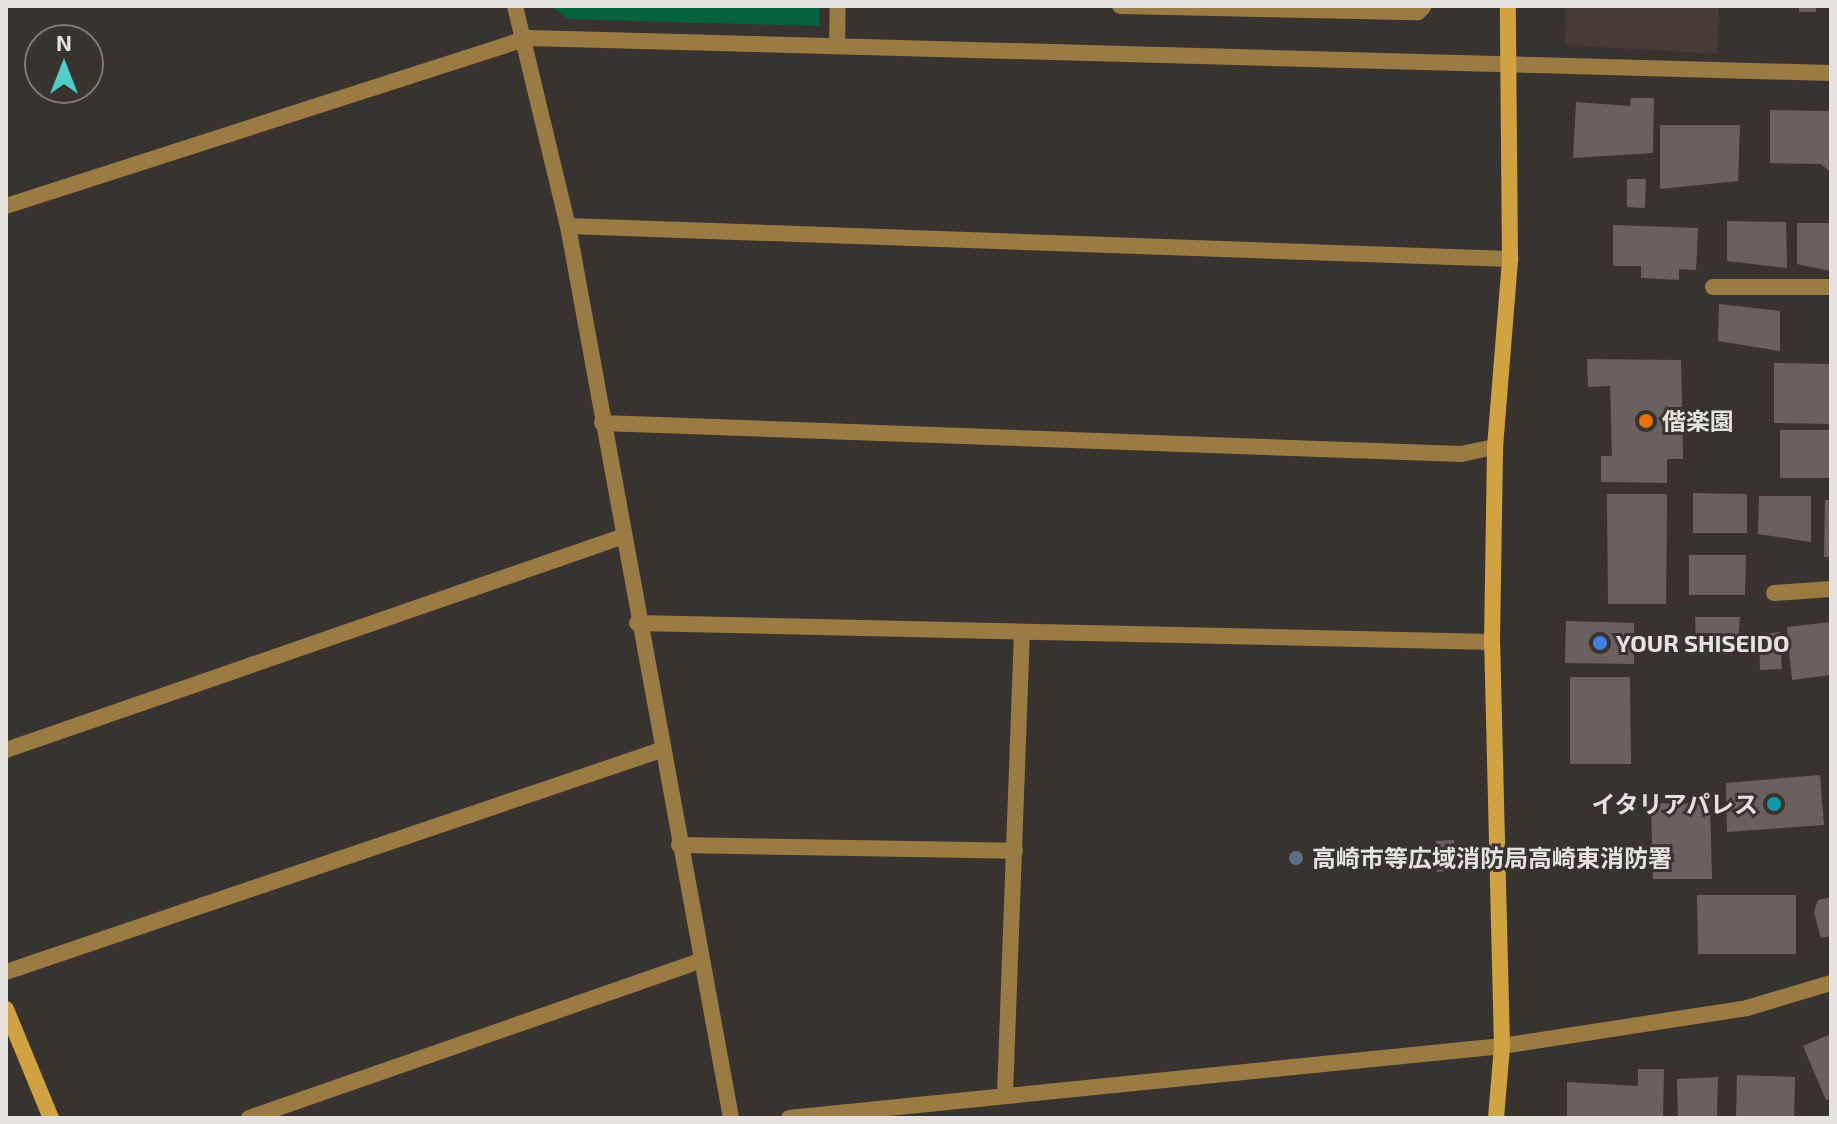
<!DOCTYPE html>
<html>
<head>
<meta charset="utf-8">
<style>
  body { margin:0 }
  #map { position:relative; width:1837px; height:1124px; overflow:hidden; background:#393330; font-family:"Exo 2","Noto Sans JP",sans-serif }
  div>[style] { position:absolute }
  [style*='--x'] { left:calc(var(--x)*1px); top:calc(var(--y)*1px); width:calc(var(--w)*1px); rotate:calc(var(--a)*1deg) }
  .built>* { inset:0; background:#473b35 }
  .green>* { inset:0; background:#07603e }
  .building>* { inset:0; background:#69615e }
  .lane>* { height:16px; margin:-8px; padding:0 8px; transform-origin:8px; border-radius:8px; background:#997b43 }
  .street>* { height:16px; margin:-8px; padding:0 8px; transform-origin:8px; border-radius:8px; background:#997b43 }
  .secondary>* { height:16px; margin:-8px; padding:0 8px; transform-origin:8px; border-radius:8px; background:#d1a242 }
  .dots>* { width:22px; height:22px; translate:-50% -50%; box-sizing:border-box; border:4px solid #393330; border-radius:50% }
  span { translate:-50% -50%; white-space:nowrap; text-align:center; line-height:1.15; -webkit-text-stroke:6px #393330; paint-order:stroke }
  .poi-label { font-size:24px; color:#e7e2e0; font-weight:700 }
  .left { translate:0 -50%; text-align:left }
  .right { translate:-100% -50%; text-align:right }
  .frame { position:absolute; inset:0; border:8px solid #e7e2e0; pointer-events:none }
  .north { position:absolute; left:24px; top:24px; width:80px; height:80px; box-sizing:border-box; background:#393330; border:2px solid #7f7976; border-radius:50%; rotate:0deg; font-size:22px; font-weight:700; line-height:32px; text-align:center; color:#e7e2e0 }
  .north::after { content:''; display:block; margin:auto; width:28px; height:36px; background:#53cdca; clip-path:polygon(50% 0,100% 100%,50% 72%,0 100%) }
</style>
</head>
<body>
<div id="map">
  <div class="built">
    <i style="clip-path:polygon(1566px 6px,1719px 6px,1717px 54px,1565px 45px)"></i>
  </div>
  <div class="green">
    <i style="clip-path:polygon(550px 6px,819px 6px,819px 26px,568px 19px)"></i>
  </div>
  <div class="building">
    <i style="clip-path:polygon(1799px 6px,1816px 6px,1816px 12px,1799px 12px)"></i>
    <i style="clip-path:polygon(1631px 98px,1654px 98px,1653px 153px,1573px 158px,1576px 102px,1630px 106px)"></i>
    <i style="clip-path:polygon(1770px 110px,1831px 111px,1831px 173px,1821px 164px,1770px 163px)"></i>
    <i style="clip-path:polygon(1660px 125px,1740px 125px,1738px 181px,1660px 189px)"></i>
    <i style="clip-path:polygon(1627px 179px,1646px 179px,1645px 208px,1627px 207px)"></i>
    <i style="clip-path:polygon(1727px 221px,1786px 222px,1787px 268px,1727px 261px)"></i>
    <i style="clip-path:polygon(1797px 223px,1831px 223px,1831px 271px,1797px 264px)"></i>
    <i style="clip-path:polygon(1613px 225px,1698px 228px,1696px 270px,1679px 269px,1679px 280px,1641px 278px,1641px 266px,1613px 266px)"></i>
    <i style="clip-path:polygon(1719px 304px,1780px 311px,1780px 351px,1718px 341px)"></i>
    <i style="clip-path:polygon(1587px 359px,1681px 360px,1683px 459px,1667px 459px,1667px 483px,1601px 482px,1601px 456px,1612px 456px,1610px 386px,1588px 387px)"></i>
    <i style="clip-path:polygon(1774px 363px,1831px 364px,1831px 424px,1774px 423px)"></i>
    <i style="clip-path:polygon(1780px 430px,1831px 430px,1831px 478px,1780px 478px)"></i>
    <i style="clip-path:polygon(1693px 493px,1747px 494px,1747px 533px,1693px 533px)"></i>
    <i style="clip-path:polygon(1607px 494px,1667px 494px,1666px 604px,1608px 604px)"></i>
    <i style="clip-path:polygon(1759px 496px,1811px 496px,1811px 542px,1758px 534px)"></i>
    <i style="clip-path:polygon(1825px 500px,1831px 500px,1831px 557px,1824px 557px)"></i>
    <i style="clip-path:polygon(1689px 555px,1746px 555px,1745px 595px,1689px 595px)"></i>
    <i style="clip-path:polygon(1695px 617px,1740px 617px,1738px 642px,1696px 642px)"></i>
    <i style="clip-path:polygon(1566px 621px,1634px 623px,1634px 664px,1565px 663px)"></i>
    <i style="clip-path:polygon(1831px 622px,1831px 675px,1792px 680px,1787px 627px)"></i>
    <i style="clip-path:polygon(1780px 632px,1782px 669px,1760px 670px,1759px 635px)"></i>
    <i style="clip-path:polygon(1570px 677px,1630px 677px,1631px 764px,1570px 764px)"></i>
    <i style="clip-path:polygon(1820px 775px,1824px 825px,1727px 832px,1726px 783px)"></i>
    <i style="clip-path:polygon(1651px 803px,1710px 804px,1712px 879px,1653px 879px)"></i>
    <i style="clip-path:polygon(1454px 840px,1456px 870px,1437px 872px,1436px 841px)"></i>
    <i style="clip-path:polygon(1697px 895px,1796px 895px,1796px 954px,1698px 954px)"></i>
    <i style="clip-path:polygon(1831px 897px,1831px 936px,1821px 938px,1814px 912px,1818px 900px)"></i>
    <i style="clip-path:polygon(1831px 1034px,1831px 1098px,1826px 1100px,1803px 1046px)"></i>
    <i style="clip-path:polygon(1638px 1069px,1664px 1069px,1663px 1118px,1567px 1118px,1567px 1082px,1638px 1086px)"></i>
    <i style="clip-path:polygon(1737px 1075px,1795px 1077px,1794px 1118px,1736px 1118px)"></i>
    <i style="clip-path:polygon(1718px 1077px,1717px 1118px,1678px 1118px,1677px 1079px)"></i>
  </div>
  <div class="lane">
    <i style="--x:1120;--y:6;--w:298;--a:1.2"></i>
    <i style="--x:1418;--y:12;--w:8;--a:-45"></i>
    <i style="--x:837;--y:45;--w:39;--a:-89"></i>
  </div>
  <div class="street">
    <i style="--x:515;--y:6;--w:226;--a:76.5"></i>
    <i style="--x:568;--y:226;--w:907;--a:79.64"></i>
    <i style="--x:6;--y:206;--w:548;--a:-17.84"></i>
    <i style="--x:528;--y:38;--w:1303;--a:1.54"></i>
    <i style="--x:568;--y:226;--w:943;--a:2.01"></i>
    <i style="--x:1713;--y:287;--w:118;--a:0"></i>
    <i style="--x:602;--y:423;--w:860;--a:2.07"></i>
    <i style="--x:1461;--y:454;--w:35;--a:-12"></i>
    <i style="--x:1774;--y:593;--w:57;--a:-4"></i>
    <i style="--x:637;--y:623;--w:855;--a:1.27"></i>
    <i style="--x:6;--y:750;--w:651;--a:-19.1"></i>
    <i style="--x:679;--y:845;--w:336;--a:1"></i>
    <i style="--x:6;--y:972;--w:692;--a:-18.72"></i>
    <i style="--x:1005;--y:1095;--w:463;--a:-87.9"></i>
    <i style="--x:249;--y:1118;--w:478;--a:-19.2"></i>
    <i style="--x:789;--y:1118;--w:717;--a:-5.77"></i>
    <i style="--x:1502;--y:1046;--w:248;--a:-8.8"></i>
    <i style="--x:1747;--y:1008;--w:88;--a:-16.6"></i>
  </div>
  <div class="secondary">
    <i style="--x:6;--y:1009;--w:118;--a:67.6"></i>
    <i style="--x:1496;--y:1118;--w:72;--a:-85.2"></i>
    <i style="--x:1502;--y:1046;--w:404;--a:-91.4"></i>
    <i style="--x:1492;--y:642;--w:195;--a:-89.1"></i>
    <i style="--x:1495;--y:447;--w:189;--a:-85.4"></i>
    <i style="--x:1510;--y:259;--w:253;--a:-90.5"></i>
  </div>
  <div class="dots">
    <i style="left:1646px;top:421px;background:#e8710a"></i>
    <i style="left:1600px;top:643px;background:#3f7fe0"></i>
    <i style="left:1774px;top:804px;background:#0f9aa8"></i>
    <i style="left:1296px;top:858px;background:#5c6f8a"></i>
  </div>
  <div class="poi-label">
    <span class="left" style="left:1662px;top:421px">偕楽園</span>
    <span class="left" style="left:1616px;top:643px">YOUR SHISEIDO</span>
    <span class="right" style="left:1758px;top:804px">イタリアパレス</span>
    <span class="left" style="left:1312px;top:858px">高崎市等広域消防局高崎東消防署</span>
  </div>
  <div class="frame"></div>
  <div class="north">N</div>
</div>
</body>
</html>
